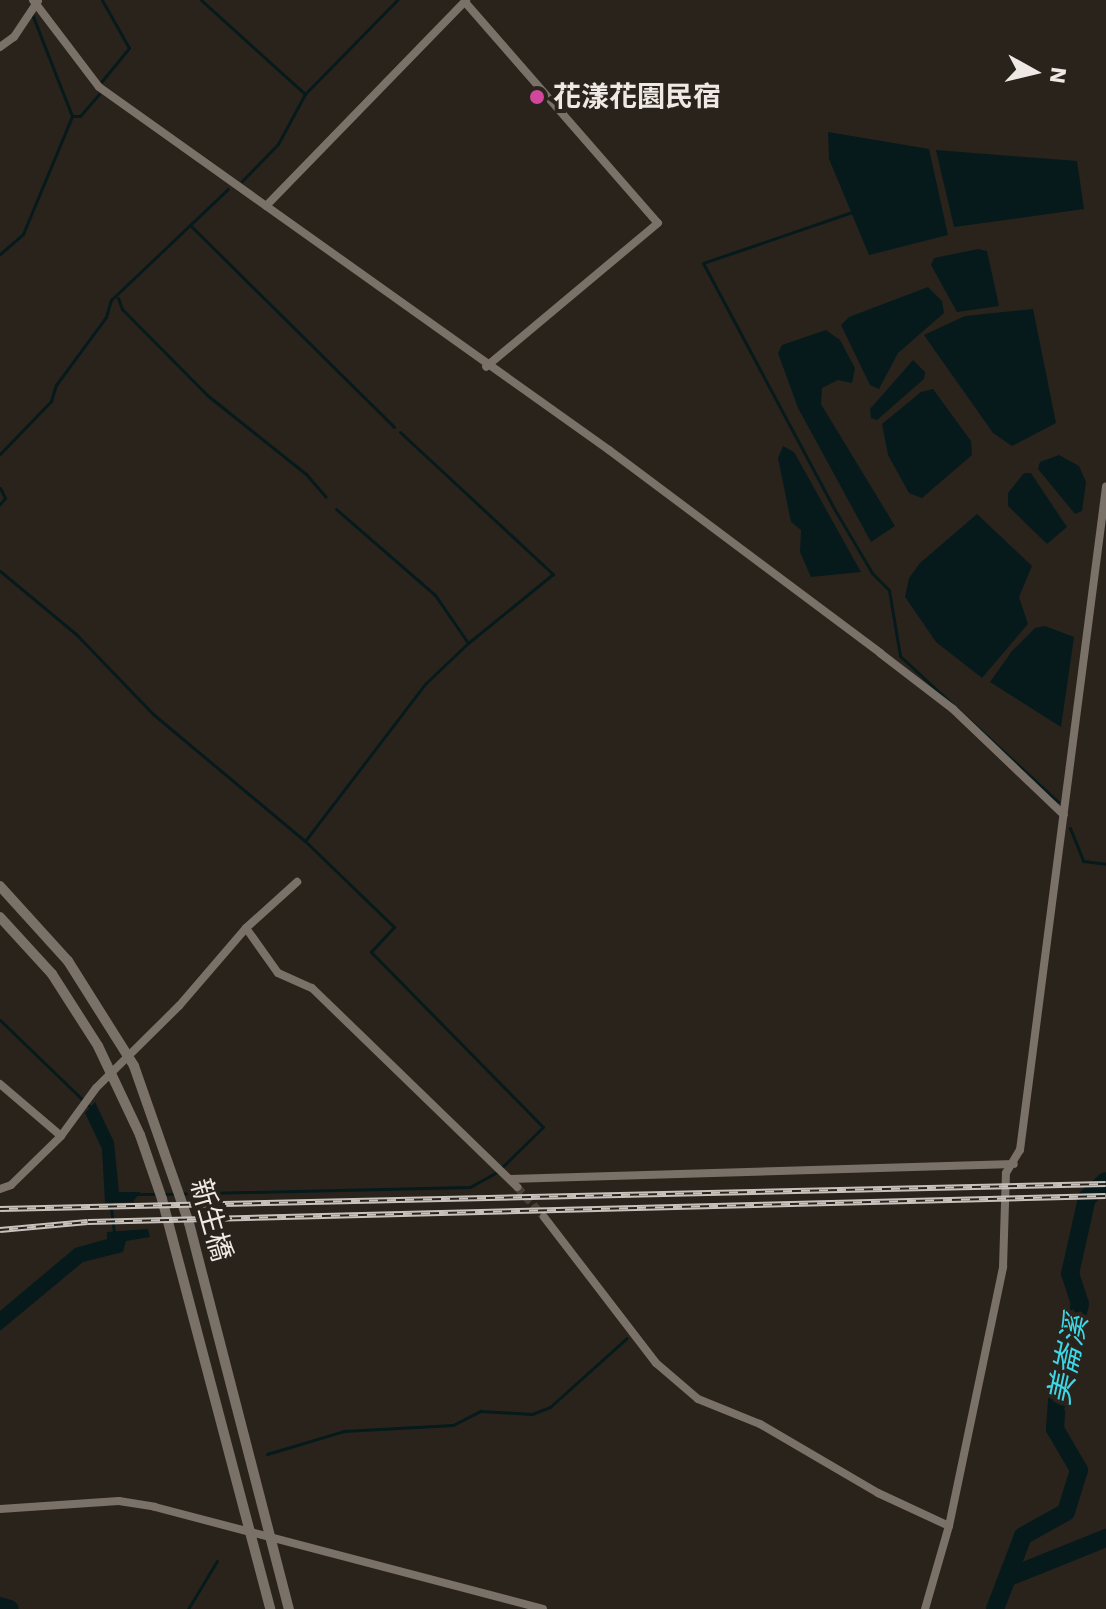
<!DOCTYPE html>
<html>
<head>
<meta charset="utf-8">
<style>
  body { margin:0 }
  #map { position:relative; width:1106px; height:1609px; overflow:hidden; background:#2a231c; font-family:"Work Sans","Noto Sans TC",sans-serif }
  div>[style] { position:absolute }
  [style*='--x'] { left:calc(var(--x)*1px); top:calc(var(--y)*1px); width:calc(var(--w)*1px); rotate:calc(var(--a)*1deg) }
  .water>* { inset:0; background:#061a1c }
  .stream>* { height:3px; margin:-1.5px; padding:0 1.5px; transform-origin:1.5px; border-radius:1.5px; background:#061a1c }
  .river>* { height:18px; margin:-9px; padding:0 9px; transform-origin:9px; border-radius:9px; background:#061a1c }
  .minor-tunnel>* { height:8px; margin-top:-4px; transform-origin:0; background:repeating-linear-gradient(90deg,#47413a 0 8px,transparent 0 12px) }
  .minor>* { height:8px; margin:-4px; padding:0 4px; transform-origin:4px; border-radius:4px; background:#7a7169 }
  .tertiary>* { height:10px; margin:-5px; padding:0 5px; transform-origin:5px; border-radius:5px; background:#7a7169 }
  .rail>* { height:6px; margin-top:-3px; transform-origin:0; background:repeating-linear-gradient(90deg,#2a231c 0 9px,#c8c2bd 0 18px); box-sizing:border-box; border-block:2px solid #c8c2bd }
  .dots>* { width:22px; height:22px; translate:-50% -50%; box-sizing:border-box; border:4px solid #2a231c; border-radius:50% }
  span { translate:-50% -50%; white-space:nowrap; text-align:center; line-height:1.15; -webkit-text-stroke:8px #2a231c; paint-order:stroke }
  .poi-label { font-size:28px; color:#eee9e4; font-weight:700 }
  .left { translate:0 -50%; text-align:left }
  .street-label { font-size:28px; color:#eee9e4 }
  .water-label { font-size:30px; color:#3bd7e6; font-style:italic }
  .north { position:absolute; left:994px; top:32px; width:80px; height:80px; -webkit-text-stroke:6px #2a231c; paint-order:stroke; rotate:98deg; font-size:22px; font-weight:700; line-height:32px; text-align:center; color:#eee9e4 }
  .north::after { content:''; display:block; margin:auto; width:28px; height:36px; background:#eee9e4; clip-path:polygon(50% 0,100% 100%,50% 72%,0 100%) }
</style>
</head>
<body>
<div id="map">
  <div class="water">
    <i style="clip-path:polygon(828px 132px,929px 149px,948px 235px,869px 255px,829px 159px)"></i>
    <i style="clip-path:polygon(936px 150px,1077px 161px,1084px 209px,954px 227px)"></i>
    <i style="clip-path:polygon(978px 249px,987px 251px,999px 306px,957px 312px,931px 265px,934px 258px)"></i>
    <i style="clip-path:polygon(928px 287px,942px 301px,944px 313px,898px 353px,879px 389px,870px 385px,841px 325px,849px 317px)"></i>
    <i style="clip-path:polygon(1033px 309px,1056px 423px,1012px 446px,993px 433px,924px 335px,965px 316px)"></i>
    <i style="clip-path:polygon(826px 330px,840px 340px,855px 368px,852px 383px,838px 380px,822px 388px,821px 404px,895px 526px,871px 542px,798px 408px,778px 353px,782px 345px)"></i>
    <i style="clip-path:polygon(913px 360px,925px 372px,924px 379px,877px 420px,871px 418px,870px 409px)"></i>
    <i style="clip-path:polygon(933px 389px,971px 441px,972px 455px,922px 498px,909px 493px,888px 455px,882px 424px,921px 392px)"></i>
    <i style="clip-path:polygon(783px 446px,794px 452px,861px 572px,811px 577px,800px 552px,801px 530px,791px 522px,778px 458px)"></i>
    <i style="clip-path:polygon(1059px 455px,1079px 466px,1086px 482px,1082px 511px,1075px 514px,1038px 469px,1040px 462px)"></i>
    <i style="clip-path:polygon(1024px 473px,1031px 473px,1067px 527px,1047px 544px,1008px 506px,1008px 493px)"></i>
    <i style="clip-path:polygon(977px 514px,1032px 566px,1019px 597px,1028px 624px,982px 678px,936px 642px,905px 597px,909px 578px,920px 563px)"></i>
    <i style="clip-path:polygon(1045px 626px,1074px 637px,1061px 727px,990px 682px,1012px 651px,1035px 628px)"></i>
    <i style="clip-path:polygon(95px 1102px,114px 1142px,119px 1192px,140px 1192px,133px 1202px,105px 1203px,102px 1149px,85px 1113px)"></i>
    <i style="clip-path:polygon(148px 1229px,150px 1237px,126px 1241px,123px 1252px,83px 1262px,0 1331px,0 1311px,75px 1248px,107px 1239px,107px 1232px)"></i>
  </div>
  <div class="stream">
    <i style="--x:102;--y:0;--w:55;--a:60.6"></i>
    <i style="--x:129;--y:48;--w:43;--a:129.3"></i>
    <i style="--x:201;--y:0;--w:140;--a:42.1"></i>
    <i style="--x:305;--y:94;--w:57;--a:118.4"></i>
    <i style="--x:278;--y:144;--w:52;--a:134.2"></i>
    <i style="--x:305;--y:94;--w:132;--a:-45.6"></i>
    <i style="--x:73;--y:116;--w:7;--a:0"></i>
    <i style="--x:80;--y:116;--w:29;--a:-49"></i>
    <i style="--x:852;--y:212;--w:157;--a:161.1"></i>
    <i style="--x:703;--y:263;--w:274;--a:61.9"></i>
    <i style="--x:832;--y:505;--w:79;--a:59.5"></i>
    <i style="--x:872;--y:573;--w:24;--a:45"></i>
    <i style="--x:889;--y:590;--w:67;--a:80.5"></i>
    <i style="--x:900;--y:656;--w:215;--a:42.7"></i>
    <i style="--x:190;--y:225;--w:287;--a:44.7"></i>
    <i style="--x:0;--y:254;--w:30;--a:-41"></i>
    <i style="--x:23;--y:234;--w:128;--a:-67.4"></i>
    <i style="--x:72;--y:116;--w:110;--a:-111.4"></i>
    <i style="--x:118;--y:298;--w:12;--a:70"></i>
    <i style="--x:122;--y:309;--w:121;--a:45.3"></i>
    <i style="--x:207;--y:395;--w:127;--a:38.6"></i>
    <i style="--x:306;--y:474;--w:30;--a:49"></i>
    <i style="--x:400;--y:432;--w:209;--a:42.9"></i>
    <i style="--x:553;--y:574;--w:109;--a:140.9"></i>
    <i style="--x:0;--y:454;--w:74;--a:-46.1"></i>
    <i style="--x:51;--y:401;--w:17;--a:-73"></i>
    <i style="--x:56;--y:385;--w:84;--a:-53.7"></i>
    <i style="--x:106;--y:317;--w:18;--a:-74"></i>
    <i style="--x:111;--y:300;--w:161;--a:-43.5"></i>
    <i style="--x:0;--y:488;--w:11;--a:63"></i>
    <i style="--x:5;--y:498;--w:8;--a:130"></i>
    <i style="--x:0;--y:571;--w:99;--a:39.7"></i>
    <i style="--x:76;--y:634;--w:111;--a:46.1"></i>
    <i style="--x:153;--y:714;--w:198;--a:39.9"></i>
    <i style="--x:305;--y:841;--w:124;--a:44"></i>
    <i style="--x:394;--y:927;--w:34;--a:133"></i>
    <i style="--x:371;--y:952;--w:245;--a:45.5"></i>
    <i style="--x:543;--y:1127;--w:64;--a:135.6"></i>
    <i style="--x:497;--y:1172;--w:31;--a:151"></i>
    <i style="--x:470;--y:1187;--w:305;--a:178.7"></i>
    <i style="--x:1070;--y:828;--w:35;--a:68"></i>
    <i style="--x:1083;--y:861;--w:23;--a:7"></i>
    <i style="--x:305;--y:841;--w:199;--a:-52.6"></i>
    <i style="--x:426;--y:683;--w:58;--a:-43.6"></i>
    <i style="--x:468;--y:643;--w:58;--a:-124.5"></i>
    <i style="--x:435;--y:595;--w:131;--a:-139"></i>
    <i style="--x:0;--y:1020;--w:127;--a:44"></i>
    <i style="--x:137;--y:1194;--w:20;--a:0"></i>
    <i style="--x:110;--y:1200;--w:32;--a:83"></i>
    <i style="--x:267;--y:1454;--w:80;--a:-16.6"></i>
    <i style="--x:344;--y:1431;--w:109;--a:-3.2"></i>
    <i style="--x:453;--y:1425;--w:31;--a:-27"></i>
    <i style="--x:481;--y:1411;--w:51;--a:3.4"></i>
    <i style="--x:532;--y:1414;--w:19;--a:-21"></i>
    <i style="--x:550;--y:1407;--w:103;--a:-41.9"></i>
    <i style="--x:188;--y:1609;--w:56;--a:-58.9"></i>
  </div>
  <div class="river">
    <i style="--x:1009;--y:1577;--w:105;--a:-21.9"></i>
    <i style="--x:0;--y:1606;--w:10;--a:17"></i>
    <i style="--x:995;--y:1609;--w:78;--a:-69"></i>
    <i style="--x:1023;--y:1536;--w:49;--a:-29.2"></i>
    <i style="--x:1066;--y:1512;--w:44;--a:-72.8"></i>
    <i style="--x:1079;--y:1470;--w:48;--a:-120.3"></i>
    <i style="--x:1055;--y:1429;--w:28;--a:-86"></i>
    <i style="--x:1057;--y:1401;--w:100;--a:-76.7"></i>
    <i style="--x:1080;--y:1304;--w:32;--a:-108"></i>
    <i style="--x:1070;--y:1274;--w:78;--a:-77.4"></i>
    <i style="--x:1087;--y:1198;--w:25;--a:-42"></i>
  </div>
  <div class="minor-tunnel">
    <i style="--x:517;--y:1187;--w:40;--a:48"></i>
  </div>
  <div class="minor">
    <i style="--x:33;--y:0;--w:109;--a:52.8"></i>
    <i style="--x:99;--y:87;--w:626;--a:35.44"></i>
    <i style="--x:609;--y:450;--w:339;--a:36.8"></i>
    <i style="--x:880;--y:653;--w:92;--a:37.5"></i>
    <i style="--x:953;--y:709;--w:153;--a:43.7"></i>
    <i style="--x:465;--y:2;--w:293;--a:48.9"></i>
    <i style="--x:658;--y:223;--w:224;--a:140.1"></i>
    <i style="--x:0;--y:47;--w:17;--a:-36"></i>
    <i style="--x:14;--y:37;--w:43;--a:-56.3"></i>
    <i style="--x:266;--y:206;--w:287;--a:-45.8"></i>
    <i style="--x:246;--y:928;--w:69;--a:-42"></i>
    <i style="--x:0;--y:1084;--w:80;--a:40.4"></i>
    <i style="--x:510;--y:1179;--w:504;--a:-1.7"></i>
    <i style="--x:0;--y:1189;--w:12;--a:-20"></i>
    <i style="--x:11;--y:1185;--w:70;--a:-44.4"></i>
    <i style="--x:61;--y:1136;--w:59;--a:-53.9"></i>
    <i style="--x:96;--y:1088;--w:117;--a:-44.7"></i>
    <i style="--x:179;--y:1006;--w:103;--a:-49.3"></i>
    <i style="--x:246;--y:928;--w:55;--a:54.6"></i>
    <i style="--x:278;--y:973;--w:37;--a:24"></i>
    <i style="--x:312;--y:988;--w:286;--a:44.1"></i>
    <i style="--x:544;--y:1217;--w:184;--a:52.5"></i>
    <i style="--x:656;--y:1363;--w:55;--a:40.6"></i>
    <i style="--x:698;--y:1399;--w:67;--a:22"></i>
    <i style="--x:760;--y:1424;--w:137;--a:30.3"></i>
    <i style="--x:878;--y:1493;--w:78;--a:24.9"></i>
    <i style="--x:0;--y:1509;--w:119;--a:-3.8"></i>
    <i style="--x:119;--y:1501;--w:36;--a:9"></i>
    <i style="--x:155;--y:1507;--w:401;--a:14.7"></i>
    <i style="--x:925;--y:1609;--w:86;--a:-73.9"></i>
    <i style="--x:949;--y:1526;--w:265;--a:-78.2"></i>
    <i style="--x:1003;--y:1267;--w:94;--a:-88.2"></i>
    <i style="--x:1006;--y:1173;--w:27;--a:-59"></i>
    <i style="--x:1020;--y:1150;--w:669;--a:-82.61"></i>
  </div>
  <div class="tertiary">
    <i style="--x:0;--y:886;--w:101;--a:47.8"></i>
    <i style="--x:68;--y:961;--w:124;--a:57.8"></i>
    <i style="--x:134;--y:1066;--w:166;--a:70.7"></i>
    <i style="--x:189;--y:1223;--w:399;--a:75.5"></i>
    <i style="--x:0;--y:917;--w:77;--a:47.6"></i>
    <i style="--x:52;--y:974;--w:85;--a:57.4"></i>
    <i style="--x:98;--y:1046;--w:98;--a:64.7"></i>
    <i style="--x:140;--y:1135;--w:68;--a:71"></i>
    <i style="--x:162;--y:1199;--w:424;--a:75.2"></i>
  </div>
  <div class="rail">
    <i style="--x:0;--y:1209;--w:1106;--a:-1.29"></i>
    <i style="--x:0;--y:1230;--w:88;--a:-5.2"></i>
    <i style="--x:88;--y:1222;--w:1018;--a:-1.46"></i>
  </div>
  <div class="dots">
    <i style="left:537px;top:97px;background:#d1479c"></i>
  </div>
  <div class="poi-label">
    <span class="left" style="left:553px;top:97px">花漾花園民宿</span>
  </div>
  <div class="street-label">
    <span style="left:211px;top:1220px;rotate:74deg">新生橋</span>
  </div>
  <div class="water-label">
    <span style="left:1068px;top:1360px;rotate:-78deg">美崙溪</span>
  </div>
  <div class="north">N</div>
</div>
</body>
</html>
